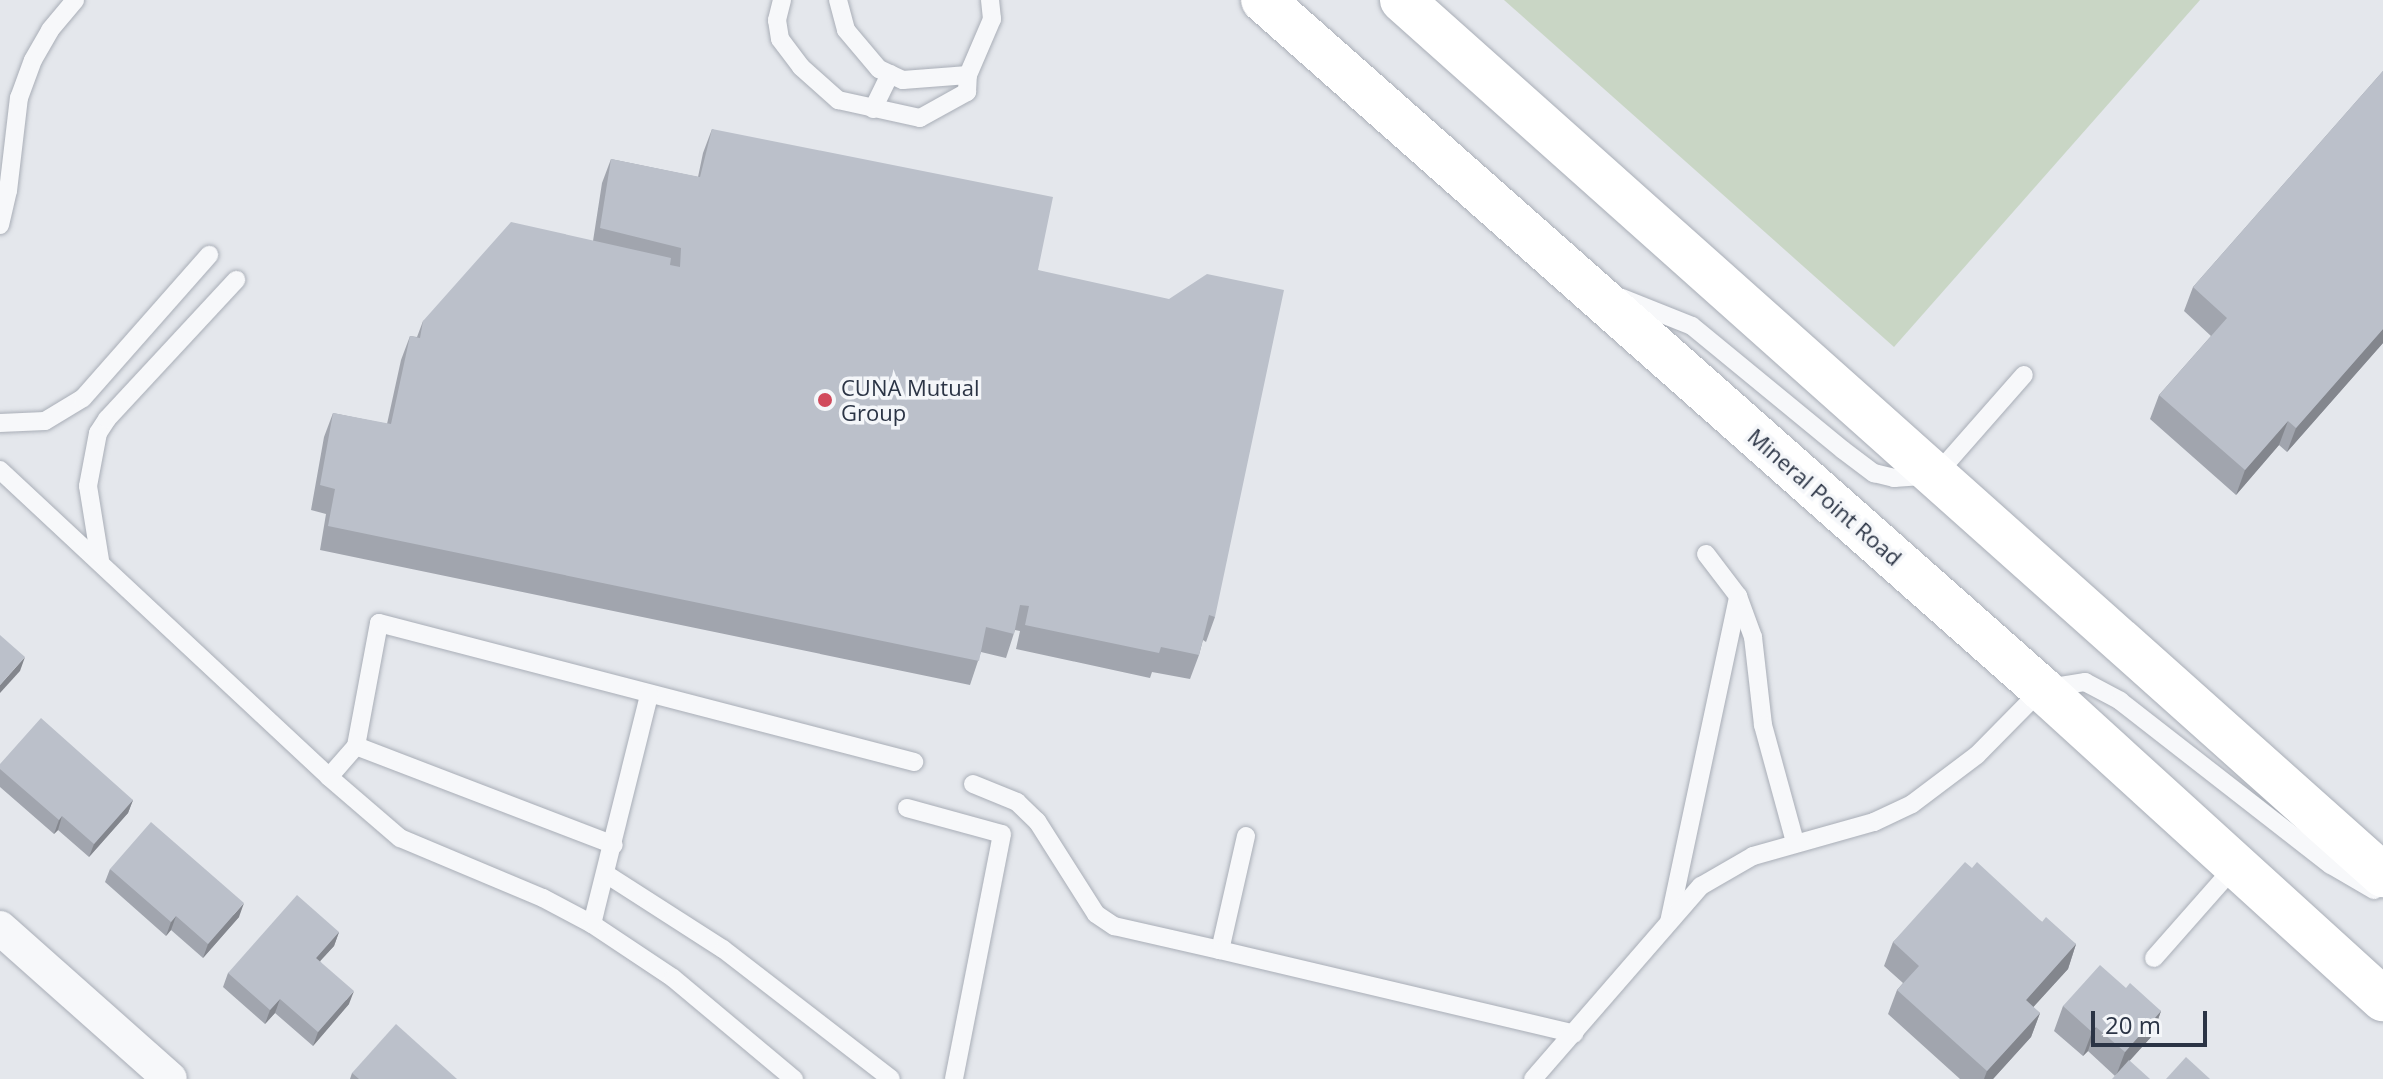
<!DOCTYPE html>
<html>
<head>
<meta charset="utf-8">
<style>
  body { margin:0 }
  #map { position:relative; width:2383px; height:1079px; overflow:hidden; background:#e4e7ec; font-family:"Open Sans",sans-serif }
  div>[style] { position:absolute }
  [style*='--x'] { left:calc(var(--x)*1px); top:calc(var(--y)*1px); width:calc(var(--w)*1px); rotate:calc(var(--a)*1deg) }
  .green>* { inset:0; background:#c9d6c5 }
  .roads { filter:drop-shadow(0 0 2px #a9aeb7) drop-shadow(0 0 2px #a9aeb7) }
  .service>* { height:18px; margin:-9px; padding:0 9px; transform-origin:9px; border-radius:9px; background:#f7f8fa }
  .minor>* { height:34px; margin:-17px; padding:0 17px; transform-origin:17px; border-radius:17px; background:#f7f8fa }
  .secondary>* { height:44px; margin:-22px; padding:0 22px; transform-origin:22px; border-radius:22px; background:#fff }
  .wall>* { inset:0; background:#a1a5ae }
  .shaded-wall>* { inset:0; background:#83868d }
  .building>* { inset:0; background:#bbc0ca }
  .dots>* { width:22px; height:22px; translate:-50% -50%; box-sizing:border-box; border:4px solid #f4f6f9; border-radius:50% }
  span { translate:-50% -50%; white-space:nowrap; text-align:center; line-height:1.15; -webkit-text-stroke:7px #f4f6f9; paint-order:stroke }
  .poi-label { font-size:22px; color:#2b3445 }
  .left { translate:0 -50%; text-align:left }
  .street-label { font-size:22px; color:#2b3445 }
  .scale { position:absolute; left:2091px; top:1011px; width:116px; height:36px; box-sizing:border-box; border:4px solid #2b3445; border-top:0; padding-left:10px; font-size:24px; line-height:28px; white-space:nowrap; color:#2b3445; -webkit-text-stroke:6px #f4f6f9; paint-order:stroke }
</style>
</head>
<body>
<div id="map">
  <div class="green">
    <i style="clip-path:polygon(1504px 0,2200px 0,1894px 347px)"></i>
  </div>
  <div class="roads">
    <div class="service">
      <i style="--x:782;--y:0;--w:21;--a:104"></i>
      <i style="--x:777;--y:20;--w:19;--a:81"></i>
      <i style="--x:780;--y:39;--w:35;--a:53"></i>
      <i style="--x:801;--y:67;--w:50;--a:41.7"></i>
      <i style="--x:838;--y:100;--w:84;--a:12.4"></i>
      <i style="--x:920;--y:118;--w:54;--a:-29"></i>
      <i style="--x:967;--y:92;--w:17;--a:-87"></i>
      <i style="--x:968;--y:75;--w:61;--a:-66.8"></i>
      <i style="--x:992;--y:19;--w:19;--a:-96"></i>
      <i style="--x:838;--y:0;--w:31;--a:75"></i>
      <i style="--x:846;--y:30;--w:51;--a:49.8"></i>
      <i style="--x:879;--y:69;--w:26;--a:25"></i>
      <i style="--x:903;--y:80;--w:65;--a:-4.4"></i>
      <i style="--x:873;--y:109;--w:39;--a:-64"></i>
      <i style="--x:0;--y:225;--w:35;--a:-77"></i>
      <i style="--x:8;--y:191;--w:94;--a:-83.3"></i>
      <i style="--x:19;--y:98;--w:40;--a:-69.8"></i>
      <i style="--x:33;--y:60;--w:34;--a:-60"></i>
      <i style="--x:50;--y:30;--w:39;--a:-50"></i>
      <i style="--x:1622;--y:298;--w:75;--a:21.8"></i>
      <i style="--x:1692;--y:326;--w:195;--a:39.4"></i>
      <i style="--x:1843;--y:450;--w:39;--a:37"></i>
      <i style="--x:1874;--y:473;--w:21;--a:14"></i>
      <i style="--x:1894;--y:478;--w:42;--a:-4.1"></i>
      <i style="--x:1936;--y:475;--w:133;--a:-48.7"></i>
      <i style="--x:0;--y:423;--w:45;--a:-2.5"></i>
      <i style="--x:45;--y:421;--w:44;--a:-31.2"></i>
      <i style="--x:83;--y:398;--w:191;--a:-48.6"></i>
      <i style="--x:0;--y:470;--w:450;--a:43"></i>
      <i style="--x:329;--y:777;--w:94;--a:40.7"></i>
      <i style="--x:400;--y:838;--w:155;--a:22.8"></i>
      <i style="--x:543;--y:898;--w:55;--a:28"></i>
      <i style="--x:592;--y:924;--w:97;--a:33.7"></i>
      <i style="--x:673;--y:978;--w:158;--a:39.9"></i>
      <i style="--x:1706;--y:554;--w:53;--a:52.7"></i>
      <i style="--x:1738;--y:596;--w:44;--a:69.9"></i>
      <i style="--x:1753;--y:637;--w:89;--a:83.5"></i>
      <i style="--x:1763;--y:725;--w:121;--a:74.7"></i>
      <i style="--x:100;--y:560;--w:75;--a:-99.2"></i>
      <i style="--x:88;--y:486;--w:54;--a:-79.3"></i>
      <i style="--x:98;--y:433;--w:17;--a:-57"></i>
      <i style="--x:107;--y:419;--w:190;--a:-47.1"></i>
      <i style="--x:356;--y:746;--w:276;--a:21"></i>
      <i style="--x:329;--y:777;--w:41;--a:-48.9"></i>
      <i style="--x:356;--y:746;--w:125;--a:-79.4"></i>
      <i style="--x:379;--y:623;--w:553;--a:14.56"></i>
      <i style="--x:973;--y:784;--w:48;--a:22.2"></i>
      <i style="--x:1017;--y:802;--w:28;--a:44"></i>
      <i style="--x:1037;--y:821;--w:110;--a:57.6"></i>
      <i style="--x:1096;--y:914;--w:22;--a:34"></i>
      <i style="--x:1114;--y:926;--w:109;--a:12.8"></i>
      <i style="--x:907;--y:808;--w:98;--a:15.3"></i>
      <i style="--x:1002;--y:834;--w:250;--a:101.1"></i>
      <i style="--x:1246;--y:836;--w:117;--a:102.8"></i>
      <i style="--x:1220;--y:950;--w:364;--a:13.3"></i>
      <i style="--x:606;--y:874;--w:139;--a:32.7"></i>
      <i style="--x:723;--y:949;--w:212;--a:37.7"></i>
      <i style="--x:1669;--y:922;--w:333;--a:-78"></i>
      <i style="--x:592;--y:924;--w:236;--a:-76"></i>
      <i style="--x:2154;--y:958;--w:124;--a:-48.6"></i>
      <i style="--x:1533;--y:1079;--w:256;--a:-49"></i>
      <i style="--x:1701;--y:886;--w:60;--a:-30"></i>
      <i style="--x:1753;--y:856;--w:126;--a:-15.7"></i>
      <i style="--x:1874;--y:822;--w:42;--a:-25.3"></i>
      <i style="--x:1912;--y:804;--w:81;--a:-37"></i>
      <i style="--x:1977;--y:755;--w:93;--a:-45.4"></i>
      <i style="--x:2042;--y:689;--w:44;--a:-9.2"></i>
      <i style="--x:2085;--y:682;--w:40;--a:28"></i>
      <i style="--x:2120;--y:701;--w:267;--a:37.9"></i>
      <i style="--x:2331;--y:865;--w:50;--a:30.2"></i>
    </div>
    <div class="minor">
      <i style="--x:0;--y:928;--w:227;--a:41.6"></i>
    </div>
    <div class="secondary">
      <i style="--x:1263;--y:0;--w:1040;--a:41.49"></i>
      <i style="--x:2042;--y:689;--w:461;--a:42.3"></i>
      <i style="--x:1402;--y:0;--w:1315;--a:41.73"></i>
    </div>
  </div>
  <div class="wall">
    <i style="clip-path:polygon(2383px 71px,2383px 343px,2287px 452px,2279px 445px,2236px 495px,2150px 419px,2159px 395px,2211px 336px,2184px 311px,2193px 287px)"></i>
    <i style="clip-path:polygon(712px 129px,1038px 270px,1215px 617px,1206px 642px,1203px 640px,1199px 655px,1190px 679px,1152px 672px,1150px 678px,1016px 649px,1020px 631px,1015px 630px,1006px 658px,981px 652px,970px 685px,320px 550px,326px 514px,311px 510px,324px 437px,333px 413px,387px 424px,401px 360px,410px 336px,417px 337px,423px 321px,593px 241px,602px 183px,611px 159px,698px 177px,703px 153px)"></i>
    <i style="clip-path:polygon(0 764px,133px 800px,128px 813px,89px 857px,58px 830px,54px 834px,0 787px)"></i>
    <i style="clip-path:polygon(1972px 868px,2042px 922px,2076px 944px,2068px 969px,2033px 1007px,2040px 1013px,2031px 1037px,1993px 1079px,1960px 1079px,1888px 1014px,1897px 990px,1903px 983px,1884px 966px,1893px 942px)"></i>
    <i style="clip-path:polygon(110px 869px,239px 917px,203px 958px,171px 930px,166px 936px,105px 882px)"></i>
    <i style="clip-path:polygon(339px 932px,334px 946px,320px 961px,349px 1004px,313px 1046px,275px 1013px,265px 1024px,223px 987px,228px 973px)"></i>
    <i style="clip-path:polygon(2126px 988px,2161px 1011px,2152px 1036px,2115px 1076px,2088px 1051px,2083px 1056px,2054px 1031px,2063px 1006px)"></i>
    <i style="clip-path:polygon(352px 1073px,457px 1079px,350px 1079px)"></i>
  </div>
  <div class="shaded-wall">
    <i style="clip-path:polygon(2383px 329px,2383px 343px,2287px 452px,2296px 428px)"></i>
    <i style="clip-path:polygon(2288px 421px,2279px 445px,2236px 495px,2245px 470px)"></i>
    <i style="clip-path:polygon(25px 657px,20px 671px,0 693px,0 685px)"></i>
    <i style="clip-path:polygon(133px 800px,128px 813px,89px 857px,94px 844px)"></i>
    <i style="clip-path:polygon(62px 816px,58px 830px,54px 834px,59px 820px)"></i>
    <i style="clip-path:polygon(244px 903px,239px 917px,203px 958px,208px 944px)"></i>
    <i style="clip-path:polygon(176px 916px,171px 930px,166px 936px,171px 922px)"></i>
    <i style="clip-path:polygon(339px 932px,334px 946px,311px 971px,316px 958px)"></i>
    <i style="clip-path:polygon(2076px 944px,2068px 969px,2017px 1025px,2026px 1000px)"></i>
    <i style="clip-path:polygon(354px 991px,349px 1004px,313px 1046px,318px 1032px)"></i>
    <i style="clip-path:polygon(280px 999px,275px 1013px,265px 1024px,270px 1010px)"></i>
    <i style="clip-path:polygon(2161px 1011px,2152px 1036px,2116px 1076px,2125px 1052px)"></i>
    <i style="clip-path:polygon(2040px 1013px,2031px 1037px,1993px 1079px,1984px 1079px,1987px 1071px)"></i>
    <i style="clip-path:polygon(2096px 1027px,2088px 1051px,2083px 1056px,2092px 1032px)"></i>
  </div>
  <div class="building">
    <i style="clip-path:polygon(2383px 71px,2383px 329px,2296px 428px,2288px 421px,2245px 470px,2159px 395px,2227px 318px,2193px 287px)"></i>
    <i style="clip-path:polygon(712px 129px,1053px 197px,1038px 270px,1169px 299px,1207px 274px,1284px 290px,1215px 617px,1209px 615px,1199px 655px,1161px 647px,1159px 653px,1025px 625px,1029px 606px,1020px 605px,1014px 634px,986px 627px,979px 661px,328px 526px,335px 489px,320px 485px,333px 413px,391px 424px,410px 336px,420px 338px,423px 321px,511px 222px,671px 258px,670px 265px,680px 267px,681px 248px,600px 228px,611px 159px,700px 177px)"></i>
    <i style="clip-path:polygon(0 635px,25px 657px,0 685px)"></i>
    <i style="clip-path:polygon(41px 718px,133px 800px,94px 844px,62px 816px,59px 820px,0 769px,0 764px)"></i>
    <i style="clip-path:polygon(151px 822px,244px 903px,208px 944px,176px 916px,171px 922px,110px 869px)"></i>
    <i style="clip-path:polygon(1965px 862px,1972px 868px,1977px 862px,2042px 922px,2046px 917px,2076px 944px,2026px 1000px,2040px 1013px,1987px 1071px,1897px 990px,1919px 966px,1893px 942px)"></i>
    <i style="clip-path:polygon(297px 895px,339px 932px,316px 958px,354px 991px,318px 1032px,280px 999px,270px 1010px,228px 973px)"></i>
    <i style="clip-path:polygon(2100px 965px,2126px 988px,2130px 983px,2161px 1011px,2125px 1052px,2096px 1027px,2092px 1032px,2063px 1006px)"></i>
    <i style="clip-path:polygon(396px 1024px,457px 1079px,359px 1079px,352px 1073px)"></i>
    <i style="clip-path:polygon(2186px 1057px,2210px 1079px,2166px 1079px)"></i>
    <i style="clip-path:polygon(2129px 1060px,2150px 1079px,2112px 1079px)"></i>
  </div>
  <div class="dots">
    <i style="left:825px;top:400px;background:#d1495b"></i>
  </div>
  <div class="poi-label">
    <span class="left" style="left:841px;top:400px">CUNA Mutual<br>Group</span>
  </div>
  <div class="street-label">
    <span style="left:1825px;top:497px;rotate:41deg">Mineral Point Road</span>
  </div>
  <div class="scale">20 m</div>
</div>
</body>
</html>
